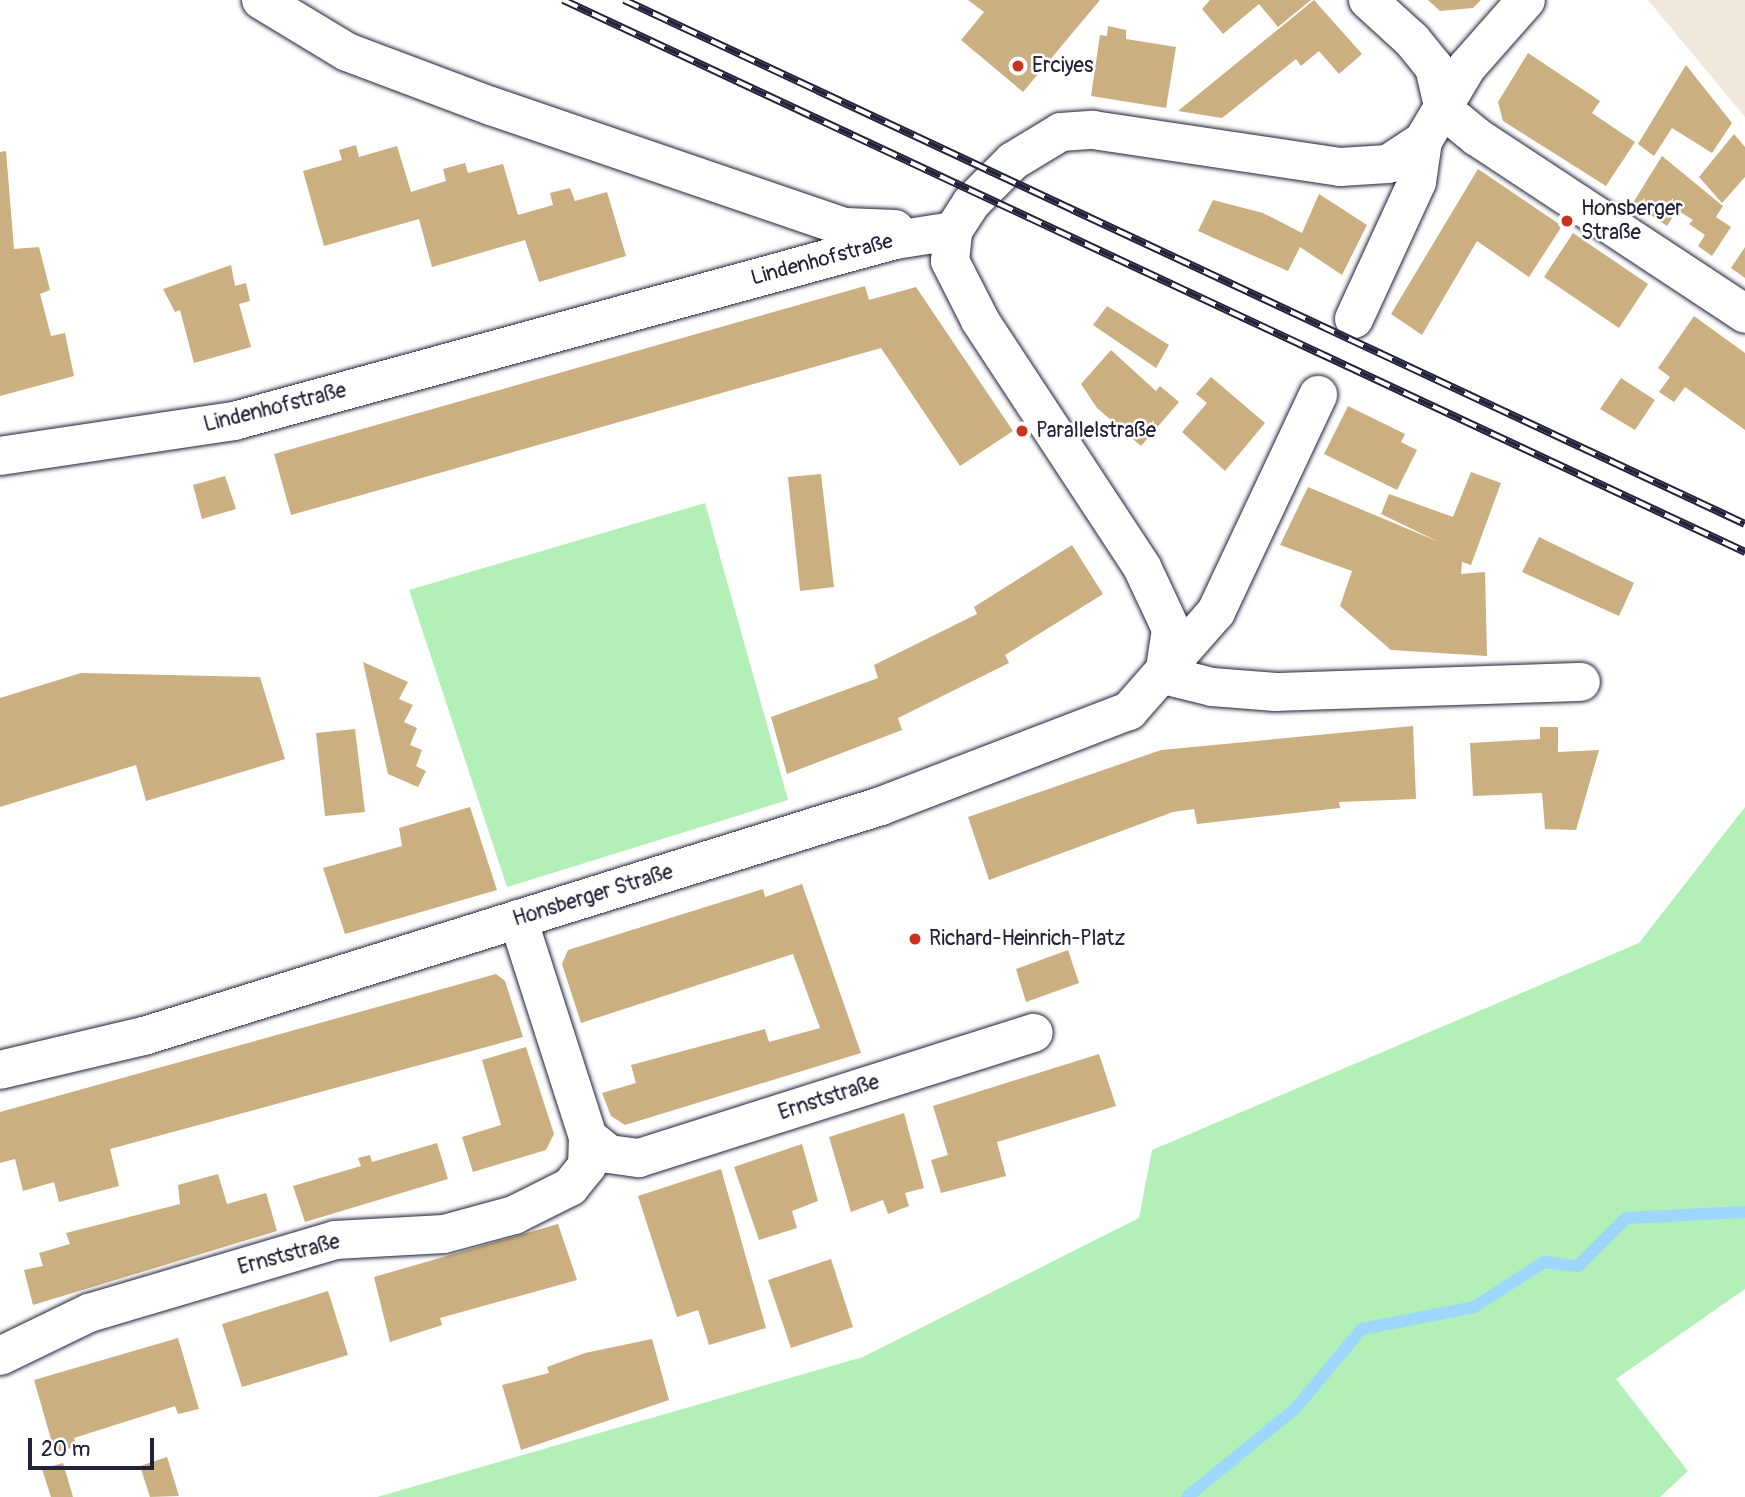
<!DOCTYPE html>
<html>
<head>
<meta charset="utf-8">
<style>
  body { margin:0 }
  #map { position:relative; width:1745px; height:1497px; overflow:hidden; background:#fff; font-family:Pangolin,sans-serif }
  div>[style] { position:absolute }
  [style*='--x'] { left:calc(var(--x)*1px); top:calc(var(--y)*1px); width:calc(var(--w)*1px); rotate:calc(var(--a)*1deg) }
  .built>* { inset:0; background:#efe7d9 }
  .green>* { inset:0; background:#b2f0b7 }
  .stream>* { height:12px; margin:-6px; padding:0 6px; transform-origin:6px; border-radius:6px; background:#9dd7fd }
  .building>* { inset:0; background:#cbaf81 }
  .roads { filter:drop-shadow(0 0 2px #22223b) drop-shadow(0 0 2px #22223b) }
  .minor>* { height:38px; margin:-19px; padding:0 19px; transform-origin:19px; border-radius:19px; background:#fff }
  .rail>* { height:8px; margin-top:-4px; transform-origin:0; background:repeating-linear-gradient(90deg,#fff 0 16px,#22223b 0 32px); box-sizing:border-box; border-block:2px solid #22223b }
  .dots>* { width:19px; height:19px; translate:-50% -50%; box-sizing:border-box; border:4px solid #fff; border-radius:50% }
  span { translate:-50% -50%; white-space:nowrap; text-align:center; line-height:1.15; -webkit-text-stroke:5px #fff; paint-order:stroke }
  .poi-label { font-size:21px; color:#22223b }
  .left { translate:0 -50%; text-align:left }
  .street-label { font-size:21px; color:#22223b }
  .scale { position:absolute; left:28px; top:1438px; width:126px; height:32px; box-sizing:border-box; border:4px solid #22223b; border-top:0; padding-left:9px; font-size:21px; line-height:24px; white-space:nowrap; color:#22223b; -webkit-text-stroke:5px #fff; paint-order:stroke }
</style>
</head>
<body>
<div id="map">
  <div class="built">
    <i style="clip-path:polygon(1649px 0,1745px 0,1745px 117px,1648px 0)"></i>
  </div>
  <div class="green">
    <i style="clip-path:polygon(705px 503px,788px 800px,507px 887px,409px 590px)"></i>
    <i style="clip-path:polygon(1745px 807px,1745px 1289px,1616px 1379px,1688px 1471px,1660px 1497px,377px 1497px,863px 1357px,1139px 1218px,1152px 1150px,1639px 943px)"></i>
  </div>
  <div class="stream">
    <i style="--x:1187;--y:1497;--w:139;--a:-39.2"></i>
    <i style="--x:1295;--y:1409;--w:104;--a:-50.1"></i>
    <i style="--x:1362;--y:1329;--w:114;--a:-11.1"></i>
    <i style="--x:1474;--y:1307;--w:83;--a:-32.7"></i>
    <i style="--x:1544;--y:1262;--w:34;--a:7"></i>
    <i style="--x:1578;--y:1266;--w:68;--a:-45"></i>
    <i style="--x:1626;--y:1218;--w:119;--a:-2.9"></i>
  </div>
  <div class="building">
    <i style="clip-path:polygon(968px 0,1100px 0,1023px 92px,961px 40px,984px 12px)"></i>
    <i style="clip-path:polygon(1210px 0,1311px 0,1278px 27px,1259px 4px,1223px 34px,1202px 9px)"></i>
    <i style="clip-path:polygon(1314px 0,1362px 54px,1339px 74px,1319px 51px,1301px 66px,1296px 59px,1222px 118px,1178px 111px)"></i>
    <i style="clip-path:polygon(1428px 0,1481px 0,1473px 8px,1440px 11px)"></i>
    <i style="clip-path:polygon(1108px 26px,1126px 30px,1126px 39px,1176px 47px,1166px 108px,1091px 96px,1100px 35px,1107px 36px)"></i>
    <i style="clip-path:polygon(1528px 53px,1600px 101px,1592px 113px,1635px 142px,1606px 186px,1503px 121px,1498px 102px)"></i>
    <i style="clip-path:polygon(1686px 65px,1732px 123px,1712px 153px,1672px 128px,1654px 156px,1638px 144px)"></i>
    <i style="clip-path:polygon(1734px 134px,1745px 147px,1745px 177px,1722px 203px,1699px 177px)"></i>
    <i style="clip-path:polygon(356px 145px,359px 157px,397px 146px,411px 192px,446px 181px,443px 169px,465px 163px,468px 173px,503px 164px,518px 215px,553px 205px,550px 193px,570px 188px,575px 201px,607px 192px,626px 256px,539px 282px,525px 240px,432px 267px,419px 219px,324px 246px,303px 171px,342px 160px,339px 150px)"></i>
    <i style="clip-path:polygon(6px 151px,14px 249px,39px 247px,50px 290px,40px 294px,51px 336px,65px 333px,74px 376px,0 396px,0 152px)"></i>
    <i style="clip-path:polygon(1662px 156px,1723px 206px,1716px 217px,1731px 227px,1712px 256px,1698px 246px,1705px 235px,1689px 224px,1693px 220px,1677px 210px,1667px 226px,1633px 203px)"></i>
    <i style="clip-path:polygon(1478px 169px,1562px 226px,1529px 277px,1477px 241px,1422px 335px,1391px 314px)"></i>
    <i style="clip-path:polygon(1319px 194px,1367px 225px,1342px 275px,1300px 247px,1288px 271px,1198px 231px,1213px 200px,1263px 213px,1302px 233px)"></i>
    <i style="clip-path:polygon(1573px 233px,1648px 284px,1619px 328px,1544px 277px)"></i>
    <i style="clip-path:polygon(1745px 247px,1745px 278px,1731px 268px)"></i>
    <i style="clip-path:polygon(231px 265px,235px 286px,246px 283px,250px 301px,239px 304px,251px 347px,194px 363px,180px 310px,175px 312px,163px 289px)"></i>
    <i style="clip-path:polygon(865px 286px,869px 300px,916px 287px,1013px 431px,960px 466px,881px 348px,291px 515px,274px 454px)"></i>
    <i style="clip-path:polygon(1107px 306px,1169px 345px,1156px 368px,1093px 325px)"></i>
    <i style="clip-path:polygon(1694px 316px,1745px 353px,1745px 430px,1685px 387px,1674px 402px,1659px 392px,1670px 377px,1658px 368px)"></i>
    <i style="clip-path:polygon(1111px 350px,1156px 391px,1160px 386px,1179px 402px,1141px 446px,1097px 408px,1081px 384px)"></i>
    <i style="clip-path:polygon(1211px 377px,1265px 423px,1225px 471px,1182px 432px,1207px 403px,1196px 394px)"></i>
    <i style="clip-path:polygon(1621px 378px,1655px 400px,1635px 430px,1600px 409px)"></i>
    <i style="clip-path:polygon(1348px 406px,1405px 434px,1401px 442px,1417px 450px,1397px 490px,1324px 454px)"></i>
    <i style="clip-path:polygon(1471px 472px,1501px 483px,1471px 565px,1462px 562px,1461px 574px,1485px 572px,1487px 656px,1391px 650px,1340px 606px,1352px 571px,1280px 545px,1308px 487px,1439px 542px,1381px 514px,1389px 494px,1453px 517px)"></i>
    <i style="clip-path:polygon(821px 474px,834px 587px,800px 591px,788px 477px)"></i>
    <i style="clip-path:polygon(225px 476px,236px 509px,202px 519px,193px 485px)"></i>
    <i style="clip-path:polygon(1539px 537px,1634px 583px,1619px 616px,1522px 572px)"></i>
    <i style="clip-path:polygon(1072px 545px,1103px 594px,1005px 655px,1009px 663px,898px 718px,902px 730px,787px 774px,771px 717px,878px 678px,874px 665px,977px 614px,974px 607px)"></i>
    <i style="clip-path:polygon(363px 662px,408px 682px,399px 699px,413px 705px,404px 722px,417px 728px,410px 745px,422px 750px,416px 766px,426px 771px,418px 787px,388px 774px)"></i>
    <i style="clip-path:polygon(81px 673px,260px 677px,285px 759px,146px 801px,136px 765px,0 807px,0 698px)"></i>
    <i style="clip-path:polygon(1413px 726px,1416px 799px,1339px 802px,1340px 808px,1197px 824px,1194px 809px,1173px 812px,989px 880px,968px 817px,1161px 750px)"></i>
    <i style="clip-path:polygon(1540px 727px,1558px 727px,1558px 752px,1599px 750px,1576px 830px,1545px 829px,1542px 793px,1473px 796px,1470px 743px,1540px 739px)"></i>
    <i style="clip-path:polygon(355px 729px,365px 812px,325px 816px,316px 733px)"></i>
    <i style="clip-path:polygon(470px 807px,497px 890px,345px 934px,323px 868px,402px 846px,399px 828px)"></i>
    <i style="clip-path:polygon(802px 884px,861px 1053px,625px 1125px,611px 1116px,602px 1093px,636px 1083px,631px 1065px,765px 1029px,769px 1042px,820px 1028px,793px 954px,581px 1023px,562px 964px,568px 950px,763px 889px,765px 897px)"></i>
    <i style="clip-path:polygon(1068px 950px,1079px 983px,1026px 1002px,1016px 969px)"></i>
    <i style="clip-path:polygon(496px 974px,505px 981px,523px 1037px,110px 1149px,119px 1186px,59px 1202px,54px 1182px,23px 1191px,15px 1159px,0 1163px,0 1112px)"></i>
    <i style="clip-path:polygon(526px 1047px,554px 1134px,546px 1150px,473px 1172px,462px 1137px,501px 1125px,482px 1060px)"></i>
    <i style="clip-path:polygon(1099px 1054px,1116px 1106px,997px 1142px,1006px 1176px,941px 1193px,931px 1160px,948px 1155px,933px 1106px)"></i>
    <i style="clip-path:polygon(904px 1113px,924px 1188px,905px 1193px,909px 1206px,888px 1214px,883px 1200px,851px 1212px,829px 1137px)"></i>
    <i style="clip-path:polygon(437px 1143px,448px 1179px,305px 1222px,293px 1186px,361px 1166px,358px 1158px,370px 1155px,372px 1162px)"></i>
    <i style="clip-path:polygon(802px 1144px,818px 1201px,792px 1211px,797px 1228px,759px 1240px,734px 1167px)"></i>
    <i style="clip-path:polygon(721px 1169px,766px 1328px,709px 1345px,698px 1310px,677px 1317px,638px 1196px)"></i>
    <i style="clip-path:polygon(218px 1174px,227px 1204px,266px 1193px,277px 1231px,33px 1305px,24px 1270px,43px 1266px,39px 1253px,70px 1244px,66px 1233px,180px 1204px,178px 1185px)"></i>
    <i style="clip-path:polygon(558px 1224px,577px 1280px,440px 1318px,442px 1325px,390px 1342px,374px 1277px)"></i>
    <i style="clip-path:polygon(831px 1259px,853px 1327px,791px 1348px,768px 1280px)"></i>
    <i style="clip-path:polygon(328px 1291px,348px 1355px,242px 1387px,222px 1324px)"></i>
    <i style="clip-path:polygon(178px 1338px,199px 1409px,178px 1414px,175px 1406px,74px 1438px,77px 1446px,55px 1453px,34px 1380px)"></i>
    <i style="clip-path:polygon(652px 1339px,669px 1400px,521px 1450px,502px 1385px,549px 1373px,547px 1367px,585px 1353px)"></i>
    <i style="clip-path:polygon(167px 1457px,179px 1496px,150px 1497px,140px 1466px)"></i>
    <i style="clip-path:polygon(63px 1463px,73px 1497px,51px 1497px,42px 1469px)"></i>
  </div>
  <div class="roads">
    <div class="minor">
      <i style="--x:261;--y:0;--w:100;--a:31.2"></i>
      <i style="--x:347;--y:52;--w:154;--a:20.6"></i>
      <i style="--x:491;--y:106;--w:374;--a:18.9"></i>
      <i style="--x:845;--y:227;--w:50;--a:2.3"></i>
      <i style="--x:1368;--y:0;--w:59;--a:42.3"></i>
      <i style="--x:1412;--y:40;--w:35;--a:51"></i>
      <i style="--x:1434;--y:67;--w:44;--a:76.9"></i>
      <i style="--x:1444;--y:110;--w:43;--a:39.3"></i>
      <i style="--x:1477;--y:137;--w:321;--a:33.4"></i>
      <i style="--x:1354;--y:319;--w:151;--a:-65.3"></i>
      <i style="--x:1417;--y:182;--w:41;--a:-81.7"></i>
      <i style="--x:0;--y:456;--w:237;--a:-8.5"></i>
      <i style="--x:234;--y:421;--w:685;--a:-15.31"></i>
      <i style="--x:895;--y:240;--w:59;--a:-8.8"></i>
      <i style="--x:1164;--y:675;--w:47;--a:-81.3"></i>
      <i style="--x:1171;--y:629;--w:68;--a:-115.1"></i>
      <i style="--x:1142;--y:567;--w:295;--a:-123.3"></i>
      <i style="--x:980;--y:320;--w:66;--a:-117"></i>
      <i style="--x:950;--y:261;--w:30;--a:-84"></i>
      <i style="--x:953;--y:231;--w:33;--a:-57"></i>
      <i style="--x:971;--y:203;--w:59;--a:-45"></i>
      <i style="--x:1013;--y:161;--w:56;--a:-31.1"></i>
      <i style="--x:1061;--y:132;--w:32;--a:-4"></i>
      <i style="--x:1093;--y:130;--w:250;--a:8.5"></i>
      <i style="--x:1340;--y:167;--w:48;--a:-3.6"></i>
      <i style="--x:1388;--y:164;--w:42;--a:-33.3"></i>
      <i style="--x:1423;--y:141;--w:86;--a:-59.3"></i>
      <i style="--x:1467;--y:67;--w:89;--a:-48.6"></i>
      <i style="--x:1164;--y:675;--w:49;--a:14"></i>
      <i style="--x:1212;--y:687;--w:64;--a:4.5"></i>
      <i style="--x:1276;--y:692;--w:305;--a:-1.9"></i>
      <i style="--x:0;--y:1070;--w:148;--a:-13.3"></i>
      <i style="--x:144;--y:1036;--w:772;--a:-17.33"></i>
      <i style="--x:881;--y:806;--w:266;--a:-21"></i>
      <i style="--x:1129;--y:711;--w:132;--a:-48.7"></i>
      <i style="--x:1216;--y:612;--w:240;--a:-64.8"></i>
      <i style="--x:588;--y:1137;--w:27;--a:39"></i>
      <i style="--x:609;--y:1154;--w:30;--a:8"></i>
      <i style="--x:639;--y:1158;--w:414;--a:-17.6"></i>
      <i style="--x:0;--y:1356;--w:99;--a:-25.8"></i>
      <i style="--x:89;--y:1313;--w:257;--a:-16.5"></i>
      <i style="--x:335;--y:1240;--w:109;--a:-3.2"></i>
      <i style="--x:444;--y:1234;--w:73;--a:-15.2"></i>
      <i style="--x:514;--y:1215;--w:63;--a:-26.6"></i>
      <i style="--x:570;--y:1187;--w:27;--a:-51"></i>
      <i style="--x:587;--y:1166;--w:29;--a:-88"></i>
      <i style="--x:588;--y:1137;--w:229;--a:-107.8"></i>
    </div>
  </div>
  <div class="rail">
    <i style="--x:563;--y:0;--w:1305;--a:25.03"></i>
    <i style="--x:624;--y:0;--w:1237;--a:25.05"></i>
  </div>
  <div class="dots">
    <i style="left:1018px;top:66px;background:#c8321e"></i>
    <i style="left:1567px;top:221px;background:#c8321e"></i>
    <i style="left:1022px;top:431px;background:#c8321e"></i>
    <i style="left:915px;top:939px;background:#c8321e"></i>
  </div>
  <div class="poi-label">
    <span class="left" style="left:1032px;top:66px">Erciyes</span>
    <span class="left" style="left:1581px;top:221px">Honsberger<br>Straße</span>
    <span class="left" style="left:1036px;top:431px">Parallelstraße</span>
    <span class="left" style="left:929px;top:939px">Richard-Heinrich-Platz</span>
  </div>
  <div class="street-label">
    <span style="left:822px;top:260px;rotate:-15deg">Lindenhofstraße</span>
    <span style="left:275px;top:408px;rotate:-14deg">Lindenhofstraße</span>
    <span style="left:593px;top:896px;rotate:-17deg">Honsberger Straße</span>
    <span style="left:829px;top:1098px;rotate:-18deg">Ernststraße</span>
    <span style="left:289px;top:1255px;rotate:-15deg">Ernststraße</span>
  </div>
  <div class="scale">20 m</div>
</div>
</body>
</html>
